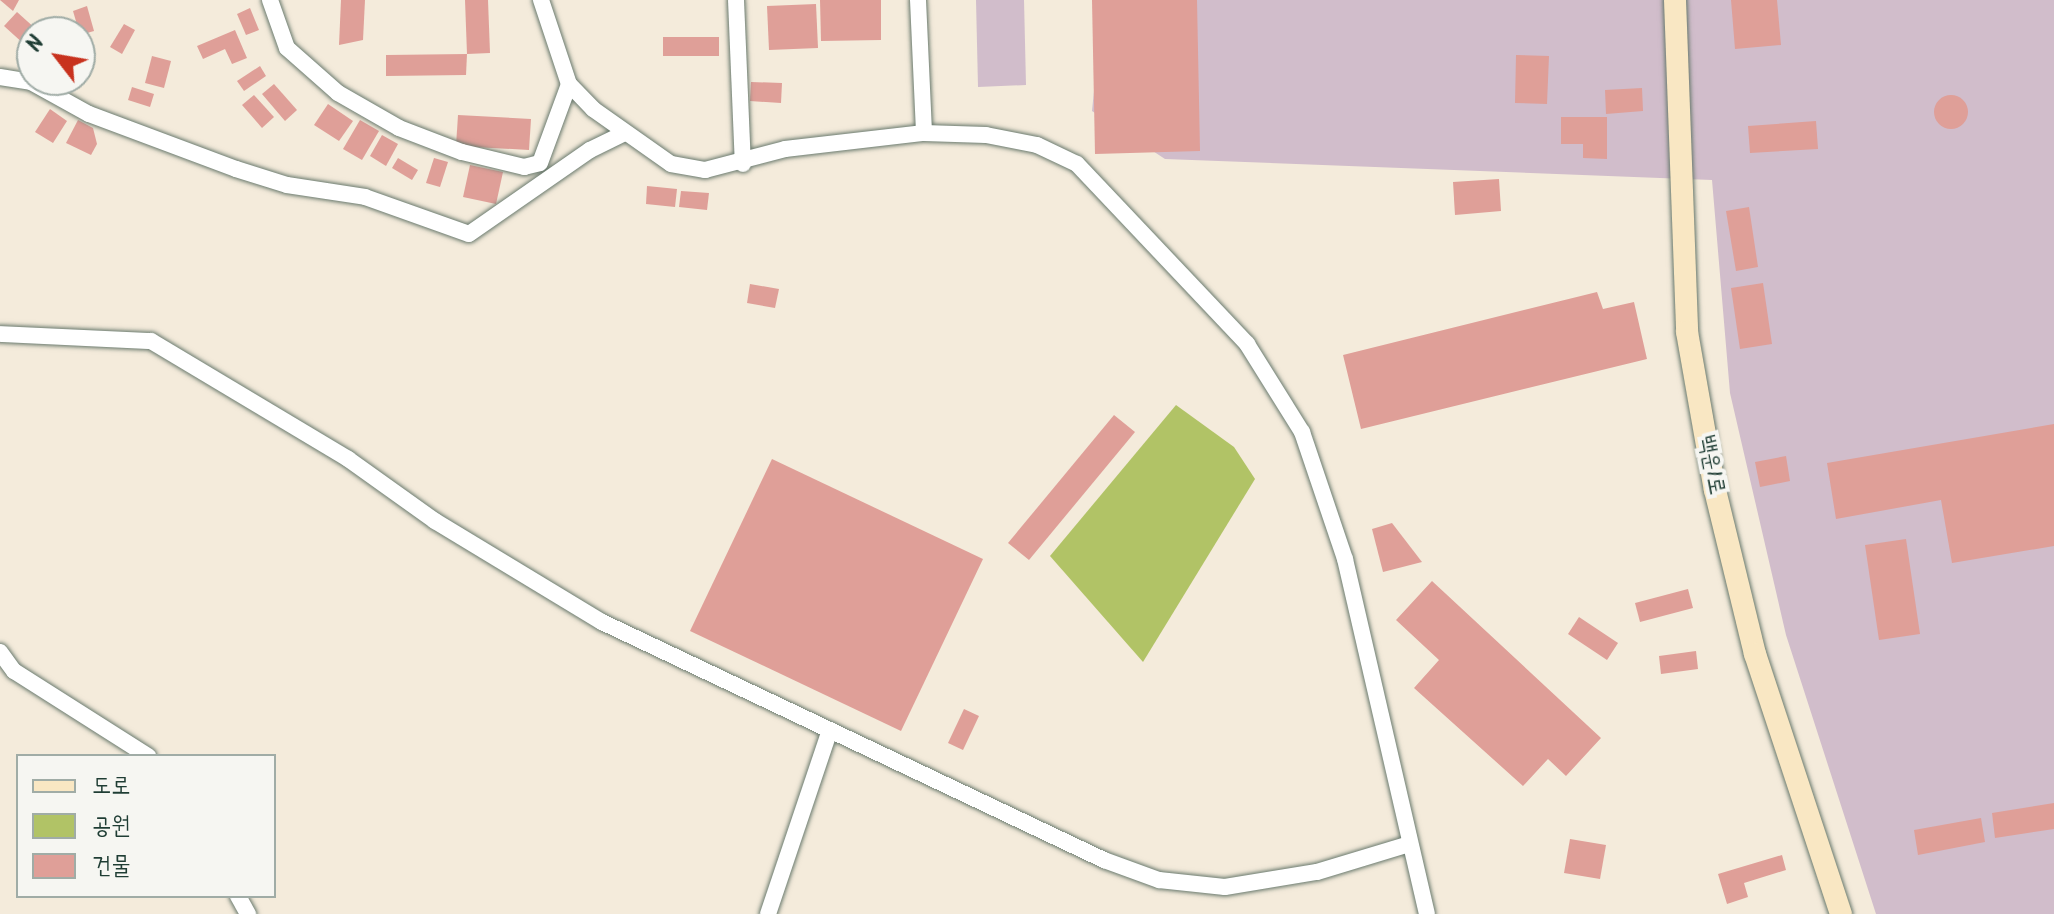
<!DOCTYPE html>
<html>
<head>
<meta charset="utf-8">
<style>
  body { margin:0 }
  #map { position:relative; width:2054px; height:914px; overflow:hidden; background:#f4ebdb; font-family:Kalam,"Poor Story",sans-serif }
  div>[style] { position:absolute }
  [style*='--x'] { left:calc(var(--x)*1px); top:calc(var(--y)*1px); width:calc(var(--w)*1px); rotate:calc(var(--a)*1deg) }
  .industrial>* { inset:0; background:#d1bdcb }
  .green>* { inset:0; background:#b1c366 }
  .building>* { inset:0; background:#df9f98 }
  .round { border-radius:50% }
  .roads { filter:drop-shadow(0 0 2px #6a7a6e) drop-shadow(0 0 2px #6a7a6e) }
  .minor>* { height:16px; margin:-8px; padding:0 8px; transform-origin:8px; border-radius:8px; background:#fff }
  .secondary>* { height:22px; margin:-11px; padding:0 11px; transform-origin:11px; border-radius:11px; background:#f9e7c3 }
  span { translate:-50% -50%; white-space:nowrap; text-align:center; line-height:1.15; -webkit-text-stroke:8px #f6f6f2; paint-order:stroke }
  .street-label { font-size:22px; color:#1f3d34 }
  .legend { position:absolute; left:16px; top:754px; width:260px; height:144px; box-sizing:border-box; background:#f6f6f2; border:2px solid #a0aca6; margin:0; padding:10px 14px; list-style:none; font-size:24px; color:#1f3d34 }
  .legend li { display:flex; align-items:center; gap:16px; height:40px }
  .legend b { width:40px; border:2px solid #a0aca6 }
  .north { position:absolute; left:16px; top:16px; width:80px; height:80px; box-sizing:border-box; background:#f6f6f2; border:2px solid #a0aca6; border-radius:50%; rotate:301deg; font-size:22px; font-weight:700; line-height:32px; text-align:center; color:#1f3d34 }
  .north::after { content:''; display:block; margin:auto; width:28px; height:36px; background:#c8321e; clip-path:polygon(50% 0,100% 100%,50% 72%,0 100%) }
</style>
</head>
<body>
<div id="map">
  <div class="industrial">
    <i style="clip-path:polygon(976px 0,1024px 0,1026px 85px,978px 87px)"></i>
    <i style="clip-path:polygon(1103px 0,2054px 0,2054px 914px,1876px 914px,1786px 635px,1730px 393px,1712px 180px,1165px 159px,1092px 111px)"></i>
  </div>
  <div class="green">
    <i style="clip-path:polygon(1176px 405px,1234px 447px,1255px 479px,1143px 662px,1050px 556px)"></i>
  </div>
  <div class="building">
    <i style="clip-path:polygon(0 0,19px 0,13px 11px)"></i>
    <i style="clip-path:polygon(341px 0,365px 0,363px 40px,339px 45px)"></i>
    <i style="clip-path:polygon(465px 0,488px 0,490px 53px,467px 54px)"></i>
    <i style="clip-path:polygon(820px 0,881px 0,881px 40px,821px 41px)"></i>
    <i style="clip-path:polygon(1092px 0,1197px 0,1200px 151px,1095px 154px)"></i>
    <i style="clip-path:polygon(1731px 0,1777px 0,1781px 45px,1735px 49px)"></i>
    <i style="clip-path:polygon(816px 4px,818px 48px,769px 50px,767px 6px)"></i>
    <i style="clip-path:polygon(87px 6px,94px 31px,80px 35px,73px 11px)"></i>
    <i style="clip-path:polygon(250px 8px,259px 30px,246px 35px,237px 14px)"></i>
    <i style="clip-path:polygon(17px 12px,37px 30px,25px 45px,4px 26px)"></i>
    <i style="clip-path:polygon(124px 24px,135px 30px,122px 54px,110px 47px)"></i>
    <i style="clip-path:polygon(235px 30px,247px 58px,232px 64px,225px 49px,203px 59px,197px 46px)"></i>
    <i style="clip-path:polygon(663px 37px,719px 37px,719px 56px,663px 56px)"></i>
    <i style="clip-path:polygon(467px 54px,466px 75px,386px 76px,386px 55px)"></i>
    <i style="clip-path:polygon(1516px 55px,1549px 56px,1547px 104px,1515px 103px)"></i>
    <i style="clip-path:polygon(152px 56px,171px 61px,164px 88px,145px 83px)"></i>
    <i style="clip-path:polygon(260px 66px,266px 76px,244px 91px,237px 81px)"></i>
    <i style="clip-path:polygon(751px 82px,782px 83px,781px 103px,750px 101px)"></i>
    <i style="clip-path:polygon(274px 84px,297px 110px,285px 121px,262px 94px)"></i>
    <i style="clip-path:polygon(132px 87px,154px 94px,150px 107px,128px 100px)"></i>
    <i style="clip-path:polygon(1642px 88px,1643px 111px,1606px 114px,1605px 90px)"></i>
    <i class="round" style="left:1934px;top:95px;width:34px;height:34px"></i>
    <i style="clip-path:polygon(254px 95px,274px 117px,262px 128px,242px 105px)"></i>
    <i style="clip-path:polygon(328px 104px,353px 121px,339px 141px,314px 125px)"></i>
    <i style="clip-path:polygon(50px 109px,67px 121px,53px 143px,35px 132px)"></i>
    <i style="clip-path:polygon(458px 115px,531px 119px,529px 150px,456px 146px)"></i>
    <i style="clip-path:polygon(1561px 117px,1607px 117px,1607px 159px,1583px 158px,1583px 144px,1561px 144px)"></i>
    <i style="clip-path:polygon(78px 120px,93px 128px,97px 144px,91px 155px,66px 143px)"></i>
    <i style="clip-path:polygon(360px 120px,379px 131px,362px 160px,343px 149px)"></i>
    <i style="clip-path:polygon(1816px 121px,1818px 149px,1750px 153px,1748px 126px)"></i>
    <i style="clip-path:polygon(382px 135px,398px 144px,386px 166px,370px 156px)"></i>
    <i style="clip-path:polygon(398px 158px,418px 170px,412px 180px,392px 168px)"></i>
    <i style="clip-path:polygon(434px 158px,448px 162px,440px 187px,426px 183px)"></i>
    <i style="clip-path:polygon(470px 165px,503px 172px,496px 204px,463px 197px)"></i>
    <i style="clip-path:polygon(1499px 179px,1501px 211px,1455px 215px,1453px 182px)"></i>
    <i style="clip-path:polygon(647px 186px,677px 189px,675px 207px,646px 204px)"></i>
    <i style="clip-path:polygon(681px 191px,709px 193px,707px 210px,679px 207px)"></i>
    <i style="clip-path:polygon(1749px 207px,1758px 267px,1736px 271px,1726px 211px)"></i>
    <i style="clip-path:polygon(1763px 283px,1772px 344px,1740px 349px,1731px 288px)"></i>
    <i style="clip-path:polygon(750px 284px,779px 289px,775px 308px,747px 303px)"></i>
    <i style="clip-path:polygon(1597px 292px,1603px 309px,1634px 302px,1647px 359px,1361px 429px,1343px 355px)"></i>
    <i style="clip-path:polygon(1114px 415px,1135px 432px,1029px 560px,1008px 543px)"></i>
    <i style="clip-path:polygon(2054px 424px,2054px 546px,1952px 563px,1941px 500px,1836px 519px,1827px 463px)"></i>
    <i style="clip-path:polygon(1786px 456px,1790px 481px,1760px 487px,1755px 462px)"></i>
    <i style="clip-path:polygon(772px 459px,983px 559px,901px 731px,690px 631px)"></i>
    <i style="clip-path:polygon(1392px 523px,1422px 562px,1383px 572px,1372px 529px)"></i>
    <i style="clip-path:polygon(1906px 539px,1920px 634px,1879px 640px,1865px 545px)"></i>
    <i style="clip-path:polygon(1432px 581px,1601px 738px,1566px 776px,1548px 759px,1523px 786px,1414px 688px,1439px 660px,1396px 620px)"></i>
    <i style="clip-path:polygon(1688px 589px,1693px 608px,1640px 622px,1635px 603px)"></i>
    <i style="clip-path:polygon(1579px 617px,1618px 643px,1607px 660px,1568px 634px)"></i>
    <i style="clip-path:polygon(1696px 651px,1698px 669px,1661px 674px,1659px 656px)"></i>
    <i style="clip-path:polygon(964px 709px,979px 716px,963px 750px,948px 743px)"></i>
    <i style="clip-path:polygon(2054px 803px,2054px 829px,1995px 838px,1992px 813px)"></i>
    <i style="clip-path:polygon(1981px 818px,1985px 842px,1918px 855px,1914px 830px)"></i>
    <i style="clip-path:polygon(1570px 839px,1606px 845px,1600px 879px,1564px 873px)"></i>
    <i style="clip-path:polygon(1782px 855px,1786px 870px,1744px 883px,1748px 897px,1727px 904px,1718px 874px)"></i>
  </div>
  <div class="roads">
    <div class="minor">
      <i style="--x:270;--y:0;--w:51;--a:70.5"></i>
      <i style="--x:287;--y:48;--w:68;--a:41.4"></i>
      <i style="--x:338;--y:93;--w:70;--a:29.8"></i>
      <i style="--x:399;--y:128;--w:67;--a:20.9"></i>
      <i style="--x:462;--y:152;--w:64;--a:13.6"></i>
      <i style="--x:524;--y:167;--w:16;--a:-14"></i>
      <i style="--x:540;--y:163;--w:84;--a:-69.8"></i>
      <i style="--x:541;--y:0;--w:89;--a:71.6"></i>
      <i style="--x:569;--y:84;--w:35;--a:46"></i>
      <i style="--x:593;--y:109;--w:95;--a:35.2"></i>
      <i style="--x:671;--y:164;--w:35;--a:10"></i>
      <i style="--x:705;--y:170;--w:83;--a:-14.7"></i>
      <i style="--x:785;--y:149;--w:140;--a:-6.6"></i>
      <i style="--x:736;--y:0;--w:164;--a:87.6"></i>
      <i style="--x:918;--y:0;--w:133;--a:87.4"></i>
      <i style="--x:924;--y:133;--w:62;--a:1.8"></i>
      <i style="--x:986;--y:135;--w:52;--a:11.1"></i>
      <i style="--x:1037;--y:145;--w:44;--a:25.4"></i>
      <i style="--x:1077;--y:164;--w:248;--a:46.6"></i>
      <i style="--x:1247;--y:344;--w:104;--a:58"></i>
      <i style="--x:1302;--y:432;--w:134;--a:71.3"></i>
      <i style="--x:1345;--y:559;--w:364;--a:77"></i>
      <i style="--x:0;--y:77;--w:31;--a:9"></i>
      <i style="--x:31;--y:82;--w:66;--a:28.9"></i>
      <i style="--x:89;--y:114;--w:157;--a:20.5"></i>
      <i style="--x:236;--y:169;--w:53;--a:17.4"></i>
      <i style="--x:287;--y:185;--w:79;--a:8.7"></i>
      <i style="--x:365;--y:197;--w:110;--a:19.6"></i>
      <i style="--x:469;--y:234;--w:147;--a:-34.8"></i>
      <i style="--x:590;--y:150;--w:39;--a:-26"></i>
      <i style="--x:0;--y:334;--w:151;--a:2.7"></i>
      <i style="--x:151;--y:341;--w:230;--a:30.9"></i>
      <i style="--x:348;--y:459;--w:107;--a:35.5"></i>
      <i style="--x:435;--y:521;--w:195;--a:31.2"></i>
      <i style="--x:602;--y:622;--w:556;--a:25.37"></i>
      <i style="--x:1104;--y:860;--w:59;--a:20"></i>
      <i style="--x:1159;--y:880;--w:66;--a:6.1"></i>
      <i style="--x:1225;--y:887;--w:93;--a:-9.3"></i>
      <i style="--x:1317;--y:872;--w:97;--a:-16.8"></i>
      <i style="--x:0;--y:652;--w:24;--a:54"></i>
      <i style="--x:14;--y:671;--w:159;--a:32.4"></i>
      <i style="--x:238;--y:896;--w:21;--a:61"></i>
      <i style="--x:768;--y:914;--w:194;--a:-71.4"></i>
    </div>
    <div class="secondary">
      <i style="--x:1675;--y:0;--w:332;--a:87.9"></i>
      <i style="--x:1687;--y:332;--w:160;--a:80"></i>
      <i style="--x:1715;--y:490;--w:169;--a:76.3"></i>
      <i style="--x:1755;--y:654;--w:274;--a:71.7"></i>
    </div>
  </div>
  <div class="street-label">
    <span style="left:1711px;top:465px;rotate:79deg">백운1로</span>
  </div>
  <ul class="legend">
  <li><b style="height:10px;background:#f9e7c3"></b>도로</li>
  <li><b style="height:22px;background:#b1c366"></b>공원</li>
  <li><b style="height:22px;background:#df9f98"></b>건물</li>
  </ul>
  <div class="north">N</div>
</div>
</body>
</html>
